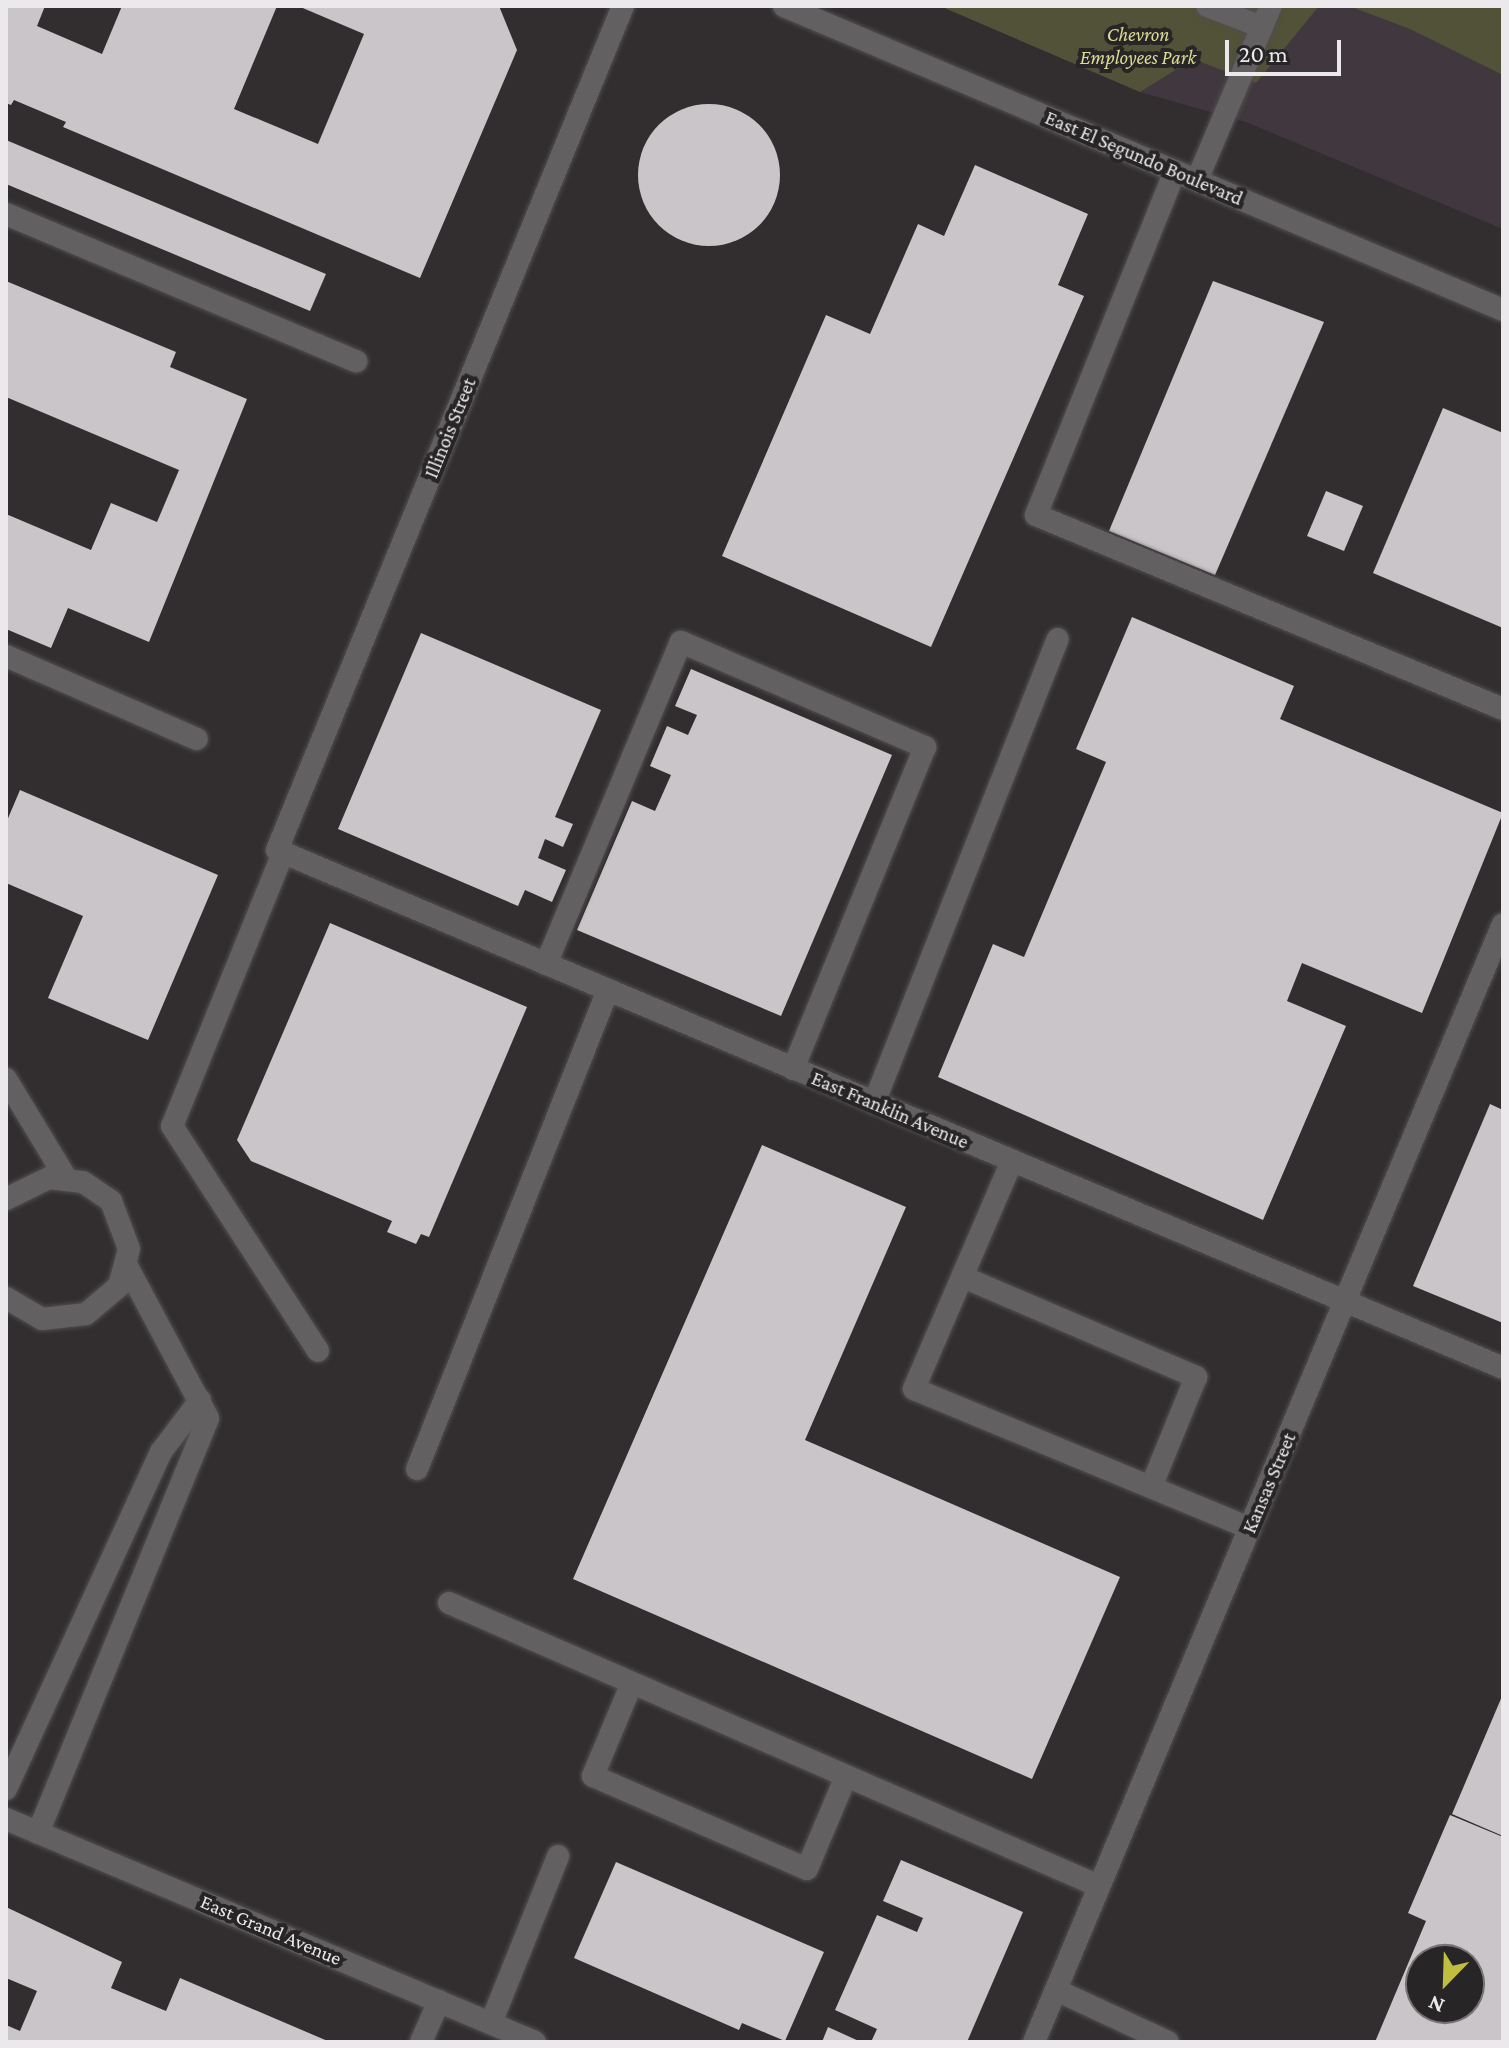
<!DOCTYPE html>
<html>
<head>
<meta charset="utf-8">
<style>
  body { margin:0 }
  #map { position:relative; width:1509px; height:2048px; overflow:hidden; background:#322e30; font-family:"Crimson Pro",serif }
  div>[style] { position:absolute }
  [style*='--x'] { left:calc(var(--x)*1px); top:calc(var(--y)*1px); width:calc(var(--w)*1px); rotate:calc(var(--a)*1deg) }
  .built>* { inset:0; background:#40383e }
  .green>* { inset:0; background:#525238 }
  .building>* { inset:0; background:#c9c5c8 }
  .round { border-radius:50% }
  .roads { filter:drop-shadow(0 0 2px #504e4f) drop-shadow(0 0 2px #504e4f) }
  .service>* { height:22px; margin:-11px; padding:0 11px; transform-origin:11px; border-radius:11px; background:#636062 }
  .minor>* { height:22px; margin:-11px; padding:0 11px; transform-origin:11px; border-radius:11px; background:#636062 }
  .secondary>* { height:22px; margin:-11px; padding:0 11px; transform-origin:11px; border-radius:11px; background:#636062 }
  span { translate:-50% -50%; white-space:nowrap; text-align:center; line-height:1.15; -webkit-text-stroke:8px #282527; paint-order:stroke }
  .park-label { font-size:20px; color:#dbdb96; font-style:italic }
  .street-label { font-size:20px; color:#ebe9eb }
  .frame { position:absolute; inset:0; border:8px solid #ebe9eb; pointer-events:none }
  .north { position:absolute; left:1405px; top:1944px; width:80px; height:80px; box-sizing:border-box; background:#282527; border:2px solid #767375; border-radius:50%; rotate:203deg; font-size:22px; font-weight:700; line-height:32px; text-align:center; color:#ebe9eb }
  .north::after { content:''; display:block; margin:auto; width:28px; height:36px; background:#c0be41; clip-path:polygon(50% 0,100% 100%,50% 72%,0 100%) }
  .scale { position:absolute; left:1225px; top:40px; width:116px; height:36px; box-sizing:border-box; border:4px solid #ebe9eb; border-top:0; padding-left:10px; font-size:24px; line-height:28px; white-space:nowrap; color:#ebe9eb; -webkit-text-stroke:6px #282527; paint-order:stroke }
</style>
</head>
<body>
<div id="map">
  <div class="built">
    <i style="clip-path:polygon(940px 6px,1503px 6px,1503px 229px,1246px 122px,1140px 92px)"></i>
  </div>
  <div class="green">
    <i style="clip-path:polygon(940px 6px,1319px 6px,1256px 83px,1193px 59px,1140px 92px)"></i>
    <i style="clip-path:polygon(1349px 6px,1503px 6px,1503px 75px,1410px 29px)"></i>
  </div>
  <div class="building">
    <i style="clip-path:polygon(6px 6px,45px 6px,37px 26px,102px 54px,122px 6px,277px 6px,234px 109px,318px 144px,364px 34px,298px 6px,499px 6px,517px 50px,420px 278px,63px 127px,66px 122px,14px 100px,11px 105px,6px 103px)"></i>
    <i class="round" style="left:638px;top:104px;width:142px;height:142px"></i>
    <i style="clip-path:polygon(6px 140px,326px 274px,310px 311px,6px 184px)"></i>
    <i style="clip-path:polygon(975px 165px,1088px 214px,1058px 285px,1084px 296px,931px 647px,722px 556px,826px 315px,870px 334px,918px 224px,944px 236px)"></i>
    <i style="clip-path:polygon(6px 281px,176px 352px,170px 367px,247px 399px,149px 642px,68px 608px,51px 648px,6px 629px,6px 514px,91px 550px,111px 503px,157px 522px,179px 470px,6px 397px)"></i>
    <i style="clip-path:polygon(1213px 281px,1324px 322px,1215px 575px,1109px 531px)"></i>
    <i style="clip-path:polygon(1443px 408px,1503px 433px,1503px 628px,1373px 573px)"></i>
    <i style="clip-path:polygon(1326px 491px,1363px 506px,1344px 551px,1307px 536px)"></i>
    <i style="clip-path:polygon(1132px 617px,1294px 686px,1280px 719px,1503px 813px,1422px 1013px,1302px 963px,1287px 1001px,1346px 1026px,1263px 1220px,938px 1077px,993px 944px,1024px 957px,1106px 762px,1076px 749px)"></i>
    <i style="clip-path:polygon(421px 633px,601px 710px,555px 817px,573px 824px,563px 847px,545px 839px,538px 858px,566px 870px,552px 902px,525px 890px,518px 906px,338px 829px)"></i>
    <i style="clip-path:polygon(691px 669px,892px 755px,781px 1016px,577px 930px,632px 801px,655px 811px,671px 775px,650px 766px,667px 726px,688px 735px,697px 715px,675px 706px)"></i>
    <i style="clip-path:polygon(20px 790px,218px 875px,148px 1040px,48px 998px,83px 916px,6px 883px,6px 823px)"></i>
    <i style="clip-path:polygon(330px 923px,527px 1007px,429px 1237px,421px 1234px,416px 1244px,387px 1232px,392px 1221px,251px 1161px,237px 1140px)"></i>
    <i style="clip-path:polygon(1490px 1104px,1503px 1110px,1503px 1323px,1413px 1286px)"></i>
    <i style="clip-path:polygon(762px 1145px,906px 1207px,805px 1440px,1120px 1577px,1032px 1779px,573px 1579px)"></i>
    <i style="clip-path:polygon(1503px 1694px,1503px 1836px,1452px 1814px)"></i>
    <i style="clip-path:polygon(evenodd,1450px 1815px,1503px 1837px,1503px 2042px,1375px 2042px,1426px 1921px,1408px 1913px,1450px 1815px,1421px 1960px,1469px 1960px,1469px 2008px,1421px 2008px,1421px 1960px)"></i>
    <i style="clip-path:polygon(901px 1860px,1023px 1912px,967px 2042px,871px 2042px,877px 2029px,835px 2010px,877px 1915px,917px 1932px,923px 1918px,883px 1901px)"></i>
    <i style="clip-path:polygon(616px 1862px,824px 1952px,785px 2041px,742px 2023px,739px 2030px,574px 1958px)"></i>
    <i style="clip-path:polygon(6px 1907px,122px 1962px,111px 1988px,166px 2011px,180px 1978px,330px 2042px,6px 2042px,6px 2025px,20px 2031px,37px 1991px,6px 1978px)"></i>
    <i style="clip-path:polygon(828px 2027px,861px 2042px,822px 2042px)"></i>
  </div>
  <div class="roads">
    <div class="service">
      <i style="--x:1207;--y:6;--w:59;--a:20.9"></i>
      <i style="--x:1175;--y:171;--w:371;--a:112"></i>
      <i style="--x:1036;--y:515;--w:506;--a:22.56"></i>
      <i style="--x:1197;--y:180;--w:189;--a:-67"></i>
      <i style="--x:6;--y:214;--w:380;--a:22.8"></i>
      <i style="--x:6;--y:656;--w:208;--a:23.5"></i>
      <i style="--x:283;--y:853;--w:295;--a:112.1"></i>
      <i style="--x:172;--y:1126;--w:268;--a:57"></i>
      <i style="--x:546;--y:964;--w:349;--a:-67.3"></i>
      <i style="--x:681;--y:642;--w:266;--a:23.3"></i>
      <i style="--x:925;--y:747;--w:348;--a:112.3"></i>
      <i style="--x:6;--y:1079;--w:116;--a:58.8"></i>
      <i style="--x:874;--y:1103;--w:499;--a:-68.4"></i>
      <i style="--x:1012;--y:1161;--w:248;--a:113.3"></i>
      <i style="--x:914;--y:1389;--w:364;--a:22.5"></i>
      <i style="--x:6;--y:1199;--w:48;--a:-26"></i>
      <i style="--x:49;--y:1178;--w:34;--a:7"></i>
      <i style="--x:83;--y:1182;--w:34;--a:34"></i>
      <i style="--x:111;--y:1201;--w:51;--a:69.4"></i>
      <i style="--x:129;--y:1249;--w:38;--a:105"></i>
      <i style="--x:119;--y:1286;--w:43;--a:139.7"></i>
      <i style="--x:86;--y:1314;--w:44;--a:173.5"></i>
      <i style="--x:42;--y:1319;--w:42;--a:-149.7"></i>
      <i style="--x:963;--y:1277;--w:254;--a:23.2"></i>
      <i style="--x:1196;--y:1377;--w:119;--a:112.2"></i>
      <i style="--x:417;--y:1469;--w:516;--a:-68.26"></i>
      <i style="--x:449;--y:1603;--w:709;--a:23.53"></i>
      <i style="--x:632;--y:1683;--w:101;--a:112.8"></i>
      <i style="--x:593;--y:1776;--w:233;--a:23.5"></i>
      <i style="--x:807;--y:1869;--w:101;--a:-67.2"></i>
      <i style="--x:6;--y:1789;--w:371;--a:-65.3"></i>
      <i style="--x:161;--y:1452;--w:65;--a:-53.1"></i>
      <i style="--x:38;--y:1833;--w:448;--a:-67.7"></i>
      <i style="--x:208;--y:1418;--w:172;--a:-118.1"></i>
      <i style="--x:1056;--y:1990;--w:123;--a:24.9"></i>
      <i style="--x:491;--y:2023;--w:180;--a:-68.1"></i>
    </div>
    <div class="minor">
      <i style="--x:623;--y:6;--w:912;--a:112.29"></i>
      <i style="--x:277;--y:850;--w:1331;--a:22.9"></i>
      <i style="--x:421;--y:2042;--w:45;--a:-66.3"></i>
      <i style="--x:1034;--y:2042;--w:1212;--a:-67.24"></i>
    </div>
    <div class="secondary">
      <i style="--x:784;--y:6;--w:781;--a:22.92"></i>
      <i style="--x:6;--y:1819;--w:574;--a:22.86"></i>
    </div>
  </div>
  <div class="park-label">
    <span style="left:1138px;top:46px">Chevron<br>Employees Park</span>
  </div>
  <div class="street-label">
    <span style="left:1144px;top:158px;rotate:23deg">East El Segundo Boulevard</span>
    <span style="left:450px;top:428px;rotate:-68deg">Illinois Street</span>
    <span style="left:890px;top:1110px;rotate:23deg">East Franklin Avenue</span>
    <span style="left:1269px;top:1483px;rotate:-67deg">Kansas Street</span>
    <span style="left:271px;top:1930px;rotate:23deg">East Grand Avenue</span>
  </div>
  <div class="frame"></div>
  <div class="north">N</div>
  <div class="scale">20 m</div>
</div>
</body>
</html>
